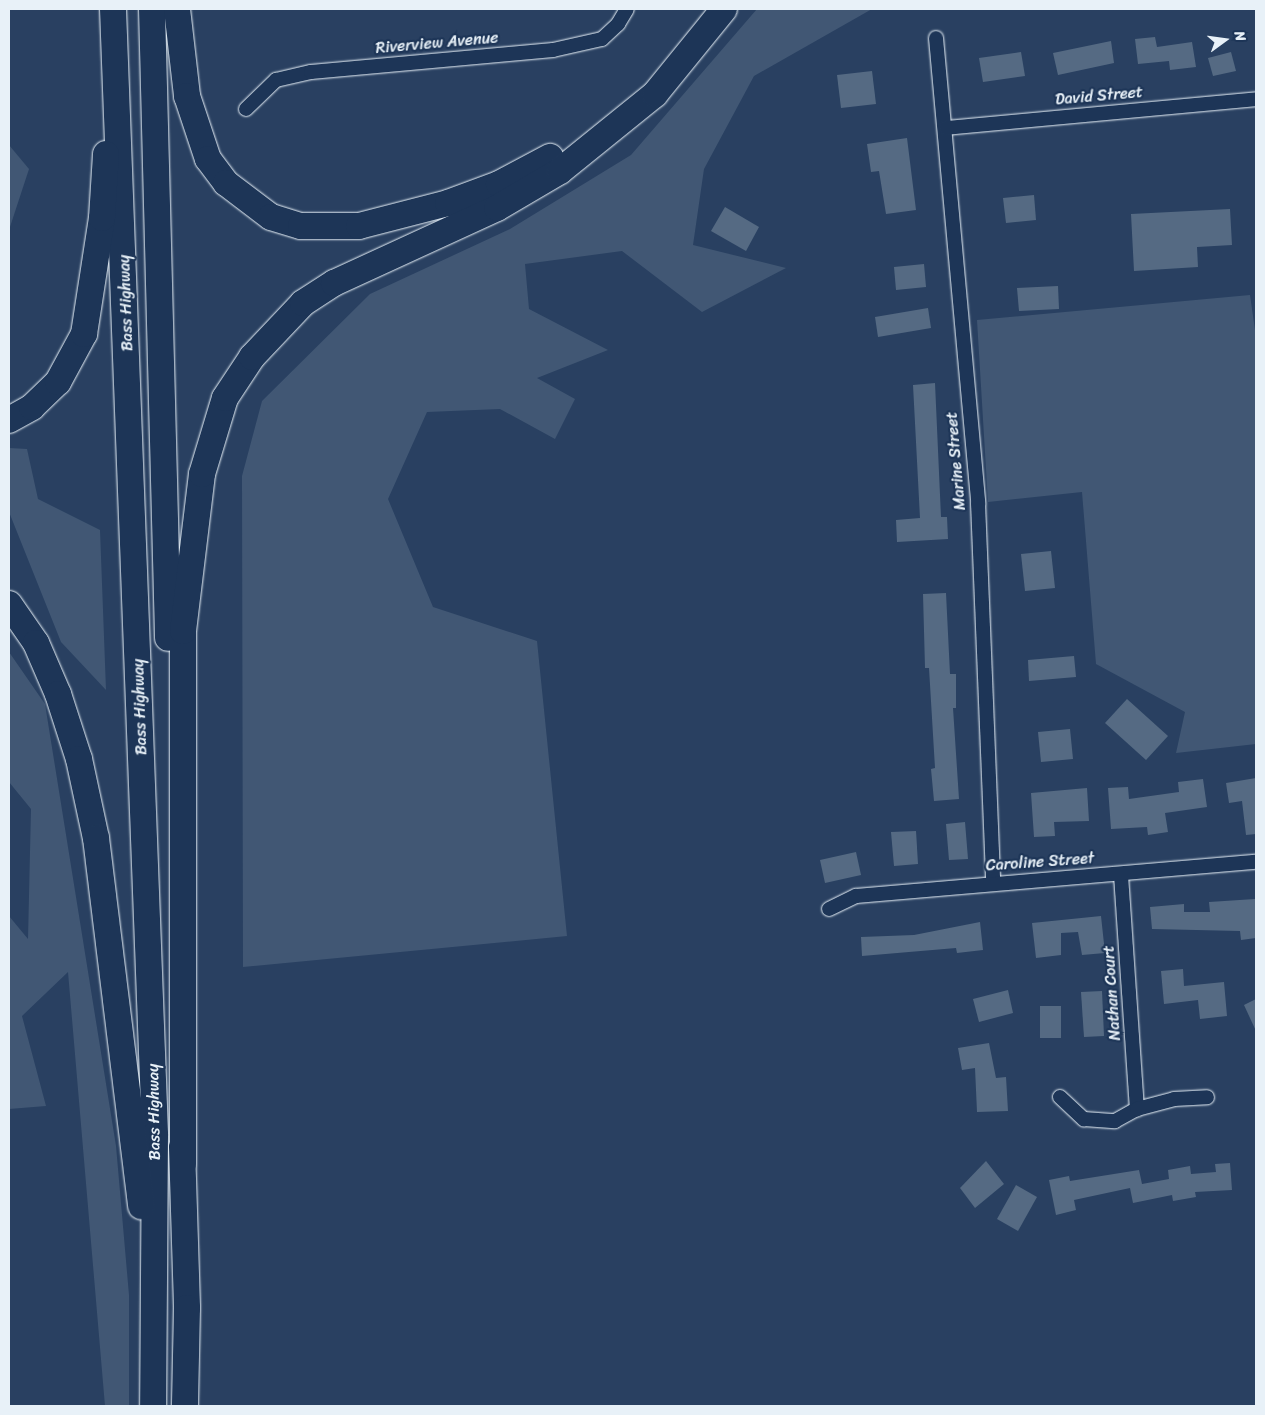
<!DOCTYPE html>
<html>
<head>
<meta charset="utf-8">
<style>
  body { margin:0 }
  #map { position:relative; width:1265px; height:1415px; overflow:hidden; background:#294061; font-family:Sriracha,sans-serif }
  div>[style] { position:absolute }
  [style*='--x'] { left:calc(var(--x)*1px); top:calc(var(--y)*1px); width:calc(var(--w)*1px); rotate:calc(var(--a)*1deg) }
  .green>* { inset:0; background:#415774 }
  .building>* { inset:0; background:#556a83 }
  .roads { filter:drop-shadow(0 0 1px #e8f1f8) drop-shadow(0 0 1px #e8f1f8) }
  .street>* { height:14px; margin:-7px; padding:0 7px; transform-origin:7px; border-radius:7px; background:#1d3557 }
  .highway>* { height:26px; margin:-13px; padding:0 13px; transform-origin:13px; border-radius:13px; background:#1d3557 }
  span { translate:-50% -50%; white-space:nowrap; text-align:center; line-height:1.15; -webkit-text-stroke:4.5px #1d3557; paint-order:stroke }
  .street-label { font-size:16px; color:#e8f1f8 }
  .frame { position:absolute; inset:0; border:10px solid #e8f1f8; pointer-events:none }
  .north { position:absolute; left:1200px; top:15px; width:50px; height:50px; -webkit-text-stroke:4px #1d3557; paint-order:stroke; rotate:76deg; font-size:14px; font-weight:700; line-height:20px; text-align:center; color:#e8f1f8 }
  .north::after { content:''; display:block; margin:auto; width:18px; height:22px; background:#e8f1f8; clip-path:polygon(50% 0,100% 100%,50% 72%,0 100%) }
</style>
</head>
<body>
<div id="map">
  <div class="green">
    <i style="clip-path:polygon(757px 9px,872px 9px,754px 76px,704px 169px,693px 245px,786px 268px,702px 312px,622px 251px,525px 264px,529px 309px,608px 350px,537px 378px,575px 399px,555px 439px,500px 409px,427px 412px,388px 499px,433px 607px,537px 641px,567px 936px,243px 967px,242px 476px,262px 401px,370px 294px,510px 229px,631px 155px)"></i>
    <i style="clip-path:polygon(9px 145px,29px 169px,9px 230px)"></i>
    <i style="clip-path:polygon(1250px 295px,1256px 337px,1256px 744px,1176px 753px,1185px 712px,1096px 664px,1082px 492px,988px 502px,977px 320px)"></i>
    <i style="clip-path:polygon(9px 448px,27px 449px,38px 499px,100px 530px,106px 690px,61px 642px,9px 512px)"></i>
    <i style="clip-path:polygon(9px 652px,45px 704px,116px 1146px,129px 1295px,129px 1406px,105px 1406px,68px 972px,22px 1016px,46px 1106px,9px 1109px,9px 916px,28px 939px,31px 809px,9px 782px)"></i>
  </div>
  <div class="building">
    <i style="clip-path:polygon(1155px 37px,1157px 47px,1192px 42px,1196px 67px,1170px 70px,1169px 61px,1138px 64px,1135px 39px)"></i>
    <i style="clip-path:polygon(1111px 41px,1114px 63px,1058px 75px,1053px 53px)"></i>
    <i style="clip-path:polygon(1021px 52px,1025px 76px,983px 82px,979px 58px)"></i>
    <i style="clip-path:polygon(1231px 52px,1236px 71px,1213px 76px,1208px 58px)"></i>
    <i style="clip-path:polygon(872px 71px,876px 104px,841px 108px,837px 75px)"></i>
    <i style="clip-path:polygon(907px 138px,916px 210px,886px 214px,879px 171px,871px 172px,867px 144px)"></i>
    <i style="clip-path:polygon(1034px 195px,1036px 220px,1006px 223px,1003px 198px)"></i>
    <i style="clip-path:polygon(725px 207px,759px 227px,746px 251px,711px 231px)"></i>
    <i style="clip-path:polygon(1230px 209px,1232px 245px,1197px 247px,1198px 267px,1134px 271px,1131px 214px)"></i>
    <i style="clip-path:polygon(924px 264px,926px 287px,896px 290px,894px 267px)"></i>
    <i style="clip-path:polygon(1058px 286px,1059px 309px,1019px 311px,1017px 288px)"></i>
    <i style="clip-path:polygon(928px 308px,931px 328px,878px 337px,875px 317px)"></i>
    <i style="clip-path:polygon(935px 383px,941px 517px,947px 517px,948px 539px,897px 542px,896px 520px,920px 518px,913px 385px)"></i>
    <i style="clip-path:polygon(1051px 551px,1055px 588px,1025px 591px,1021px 554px)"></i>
    <i style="clip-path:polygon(946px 593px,950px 674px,956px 674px,956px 708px,953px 708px,959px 799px,934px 801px,931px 769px,935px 768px,929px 668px,925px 668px,923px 594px)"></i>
    <i style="clip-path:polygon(1074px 656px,1076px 677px,1029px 681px,1028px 660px)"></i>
    <i style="clip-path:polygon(1127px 699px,1168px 736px,1146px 760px,1105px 723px)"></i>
    <i style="clip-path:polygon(1070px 729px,1073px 759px,1041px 762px,1038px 732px)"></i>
    <i style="clip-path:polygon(1256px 778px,1256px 834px,1246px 835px,1242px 801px,1229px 803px,1226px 783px)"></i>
    <i style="clip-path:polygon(1203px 779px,1207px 807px,1165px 813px,1168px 832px,1148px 835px,1147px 827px,1111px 829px,1108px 788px,1128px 787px,1129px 799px,1179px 792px,1178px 782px)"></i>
    <i style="clip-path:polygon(1087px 788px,1089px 821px,1054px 822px,1055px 836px,1034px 837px,1031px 793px)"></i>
    <i style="clip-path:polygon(965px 822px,968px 859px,949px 860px,946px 824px)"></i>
    <i style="clip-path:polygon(916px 831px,918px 864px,894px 866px,891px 832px)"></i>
    <i style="clip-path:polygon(856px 852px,861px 875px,825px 883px,820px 860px)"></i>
    <i style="clip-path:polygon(1255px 899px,1256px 938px,1241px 940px,1240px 931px,1152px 929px,1150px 907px,1184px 904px,1184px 912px,1210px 912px,1209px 902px)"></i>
    <i style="clip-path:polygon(1101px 916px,1105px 953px,1082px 955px,1078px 932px,1061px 933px,1061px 955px,1036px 958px,1032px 923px)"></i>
    <i style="clip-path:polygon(980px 922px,983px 950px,957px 953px,956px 948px,862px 956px,861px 937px,914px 935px)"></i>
    <i style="clip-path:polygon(1183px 969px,1184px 986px,1224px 982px,1227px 1016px,1200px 1019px,1198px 1000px,1164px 1004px,1161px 971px)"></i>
    <i style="clip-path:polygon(1008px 990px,1013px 1013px,979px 1022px,973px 999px)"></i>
    <i style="clip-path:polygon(1102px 991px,1104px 1036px,1084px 1037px,1081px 992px)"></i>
    <i style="clip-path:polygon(1256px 999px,1256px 1031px,1244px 1005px)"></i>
    <i style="clip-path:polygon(1040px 1006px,1061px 1006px,1061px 1038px,1040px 1038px)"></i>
    <i style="clip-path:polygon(989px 1043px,996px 1078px,1006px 1077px,1008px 1111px,977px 1112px,975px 1068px,962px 1070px,958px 1048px)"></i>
    <i style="clip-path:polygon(986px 1161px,1004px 1184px,975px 1208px,960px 1188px)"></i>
    <i style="clip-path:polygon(1230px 1163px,1232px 1190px,1195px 1192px,1196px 1197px,1173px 1201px,1172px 1195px,1133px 1203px,1130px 1188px,1074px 1200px,1076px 1210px,1056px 1215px,1049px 1180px,1069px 1176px,1070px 1181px,1139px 1170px,1142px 1184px,1169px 1179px,1168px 1170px,1190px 1166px,1191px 1174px,1216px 1172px,1215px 1164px)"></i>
    <i style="clip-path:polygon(1016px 1185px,1037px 1197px,1018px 1231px,997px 1219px)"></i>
  </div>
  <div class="roads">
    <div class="street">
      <i style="--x:936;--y:38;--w:467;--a:84.8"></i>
      <i style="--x:978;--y:503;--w:380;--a:87.7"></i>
      <i style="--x:246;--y:109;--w:42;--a:-44"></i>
      <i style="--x:276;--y:80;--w:36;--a:-13"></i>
      <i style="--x:311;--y:72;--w:243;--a:-5.2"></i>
      <i style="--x:553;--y:50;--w:50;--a:-12.7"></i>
      <i style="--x:602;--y:39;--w:22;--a:-43"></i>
      <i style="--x:618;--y:24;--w:17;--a:-59"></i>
      <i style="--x:946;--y:128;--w:311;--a:-5.3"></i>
      <i style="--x:1121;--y:875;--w:235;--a:86.1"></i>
      <i style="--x:829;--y:909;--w:30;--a:-26"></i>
      <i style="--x:856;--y:896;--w:401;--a:-4.9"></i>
      <i style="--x:1060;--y:1097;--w:33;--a:43"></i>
      <i style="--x:1084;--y:1119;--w:31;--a:4"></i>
      <i style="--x:1115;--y:1121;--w:25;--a:-29"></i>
      <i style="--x:1137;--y:1109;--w:38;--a:-15"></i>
      <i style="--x:1174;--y:1099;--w:33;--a:-3"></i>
    </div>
    <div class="highway">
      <i style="--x:113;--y:9;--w:1127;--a:87.86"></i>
      <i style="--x:155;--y:1135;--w:271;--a:90.4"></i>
      <i style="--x:152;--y:9;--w:629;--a:88.54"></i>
      <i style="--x:177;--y:9;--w:88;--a:83.4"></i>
      <i style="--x:187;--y:96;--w:66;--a:71.6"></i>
      <i style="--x:208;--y:159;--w:30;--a:53"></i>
      <i style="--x:226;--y:183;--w:56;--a:37.1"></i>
      <i style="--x:271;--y:217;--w:31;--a:17"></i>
      <i style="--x:301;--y:226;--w:58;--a:0"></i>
      <i style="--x:359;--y:226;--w:92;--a:-14.5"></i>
      <i style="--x:448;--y:203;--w:54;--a:-20.4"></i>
      <i style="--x:499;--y:184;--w:58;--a:-27.9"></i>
      <i style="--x:9;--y:420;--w:26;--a:-29"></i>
      <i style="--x:32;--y:407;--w:36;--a:-44"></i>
      <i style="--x:58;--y:382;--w:55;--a:-61.6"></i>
      <i style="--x:84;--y:334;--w:117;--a:-81.2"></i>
      <i style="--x:102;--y:218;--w:64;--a:-86.4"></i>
      <i style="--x:9;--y:604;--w:47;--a:55.3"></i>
      <i style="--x:36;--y:643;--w:56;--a:66.7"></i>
      <i style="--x:58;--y:694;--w:68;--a:72.1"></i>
      <i style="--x:79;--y:759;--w:81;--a:77.9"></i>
      <i style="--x:96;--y:838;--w:371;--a:83"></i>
      <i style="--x:182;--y:1147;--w:161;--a:88.2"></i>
      <i style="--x:187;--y:1308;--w:98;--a:91.2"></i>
      <i style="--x:183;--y:1164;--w:533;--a:-90"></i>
      <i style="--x:183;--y:631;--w:158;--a:-83.1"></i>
      <i style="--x:202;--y:474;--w:79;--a:-73.2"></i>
      <i style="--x:225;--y:398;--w:49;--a:-56.6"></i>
      <i style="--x:252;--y:357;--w:74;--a:-46.6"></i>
      <i style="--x:303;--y:303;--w:37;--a:-33"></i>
      <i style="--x:334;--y:283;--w:179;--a:-24.7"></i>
      <i style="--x:497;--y:208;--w:73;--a:-30.4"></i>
      <i style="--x:560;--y:171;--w:122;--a:-39"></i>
      <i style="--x:655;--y:94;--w:109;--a:-50.9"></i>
    </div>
  </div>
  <div class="street-label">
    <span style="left:437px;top:43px;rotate:-5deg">Riverview Avenue</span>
    <span style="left:1099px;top:96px;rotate:-5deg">David Street</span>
    <span style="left:126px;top:303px;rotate:-92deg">Bass Highway</span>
    <span style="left:956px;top:461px;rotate:-95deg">Marine Street</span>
    <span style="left:140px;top:707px;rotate:-92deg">Bass Highway</span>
    <span style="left:1040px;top:862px;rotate:-4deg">Caroline Street</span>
    <span style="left:1112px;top:993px;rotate:-94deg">Nathan Court</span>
    <span style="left:154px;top:1112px;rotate:-91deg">Bass Highway</span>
  </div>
  <div class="frame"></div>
  <div class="north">N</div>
</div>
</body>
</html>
